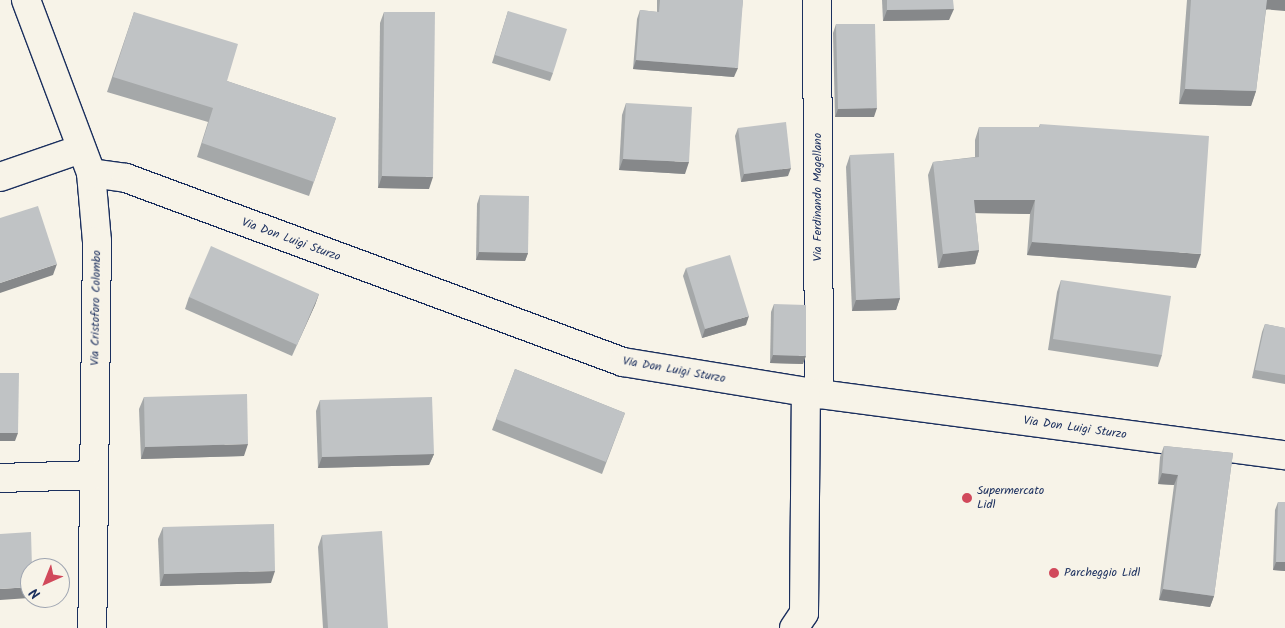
<!DOCTYPE html>
<style>
body{margin:0}
#map{position:relative;width:1285px;height:628px;overflow:hidden;background:#f7f3e8;font-family:Kalam,sans-serif}
div>[style]{position:absolute}
.roads{filter:drop-shadow(1px 0 #1b2f5e) drop-shadow(-1px 0 #1b2f5e) drop-shadow(0 1px #1b2f5e) drop-shadow(0 -1px #1b2f5e)}
.minor>*{height:28px;margin:-14px;padding:0 14px;transform-origin:14px;border-radius:14px;background:#f7f3e8}
.wall>*{inset:0;background:#a5a8a9}
.shaded-wall>*{inset:0;background:#86888a}
.building>*{inset:0;background:#c0c3c5}
.dots>*{width:14px;height:14px;translate:-50% -50%;box-sizing:border-box;border:2px solid #f7f3e8;border-radius:50%}
span{translate:-50% -50%;white-space:nowrap;text-align:center;line-height:1.15;-webkit-text-stroke:4.5px #f7f3e8;paint-order:stroke}
.street-label{font-size:12px;color:#1b2f5e}
.poi-label{font-size:12px;color:#1b2f5e}
.left{translate:0 -50%;text-align:left}
.north{position:absolute;left:20px;top:558px;width:50px;height:50px;box-sizing:border-box;background:#f7f3e8;border:1px solid #9fa5b1;border-radius:50%;rotate:224deg;font-size:14px;font-weight:700;line-height:20px;text-align:center;color:#1b2f5e}
.north::after{content:'';display:block;margin:auto;width:18px;height:22px;background:#d1495b;clip-path:polygon(50% 0,100% 100%,50% 72%,0 100%)}
</style>
<div id="map">
<div class="roads">
<div class="minor">
<div style="left:26px;top:0;width:185px;rotate:69.4deg"></div>
<div style="left:91px;top:173px;width:68px;rotate:85deg"></div>
<div style="left:97px;top:241px;width:387px;rotate:90.7deg"></div>
<div style="left:817px;top:0;width:394px;rotate:89.7deg"></div>
<div style="left:91px;top:173px;width:35px;rotate:8deg"></div>
<div style="left:126px;top:178px;width:530px;rotate:20.32deg"></div>
<div style="left:623px;top:362px;width:199px;rotate:9.3deg"></div>
<div style="left:819px;top:394px;width:470px;rotate:7.5deg"></div>
<div style="left:0;top:177px;width:86px;rotate:-19.1deg"></div>
<div style="left:0;top:478px;width:94px;rotate:-1.8deg"></div>
<div style="left:794px;top:628px;width:18px;rotate:-56deg"></div>
<div style="left:804px;top:613px;width:221px;rotate:-89.5deg"></div>
</div>
</div>
<div class="wall">
<div style="clip-path:polygon(657px 0,743px 0,734px 77px,633px 69px,637px 19px,640px 10px,657px 12px)"></div>
<div style="clip-path:polygon(882px 0,953px 0,949px 20px,883px 21px)"></div>
<div style="clip-path:polygon(1187px 0,1285px 0,1266px 10px,1256px 91px,1251px 106px,1179px 104px)"></div>
<div style="clip-path:polygon(508px 11px,553px 73px,550px 81px,492px 63px)"></div>
<div style="clip-path:polygon(134px 12px,227px 81px,336px 118px,309px 196px,197px 157px,208px 122px,107px 92px)"></div>
<div style="clip-path:polygon(384px 12px,429px 189px,378px 188px,380px 23px)"></div>
<div style="clip-path:polygon(836px 24px,874px 117px,835px 117px,833px 33px)"></div>
<div style="clip-path:polygon(626px 103px,685px 174px,619px 170px,622px 115px)"></div>
<div style="clip-path:polygon(1040px 124px,1196px 268px,1027px 255px,1030px 214px,975px 213px,979px 250px,975px 264px,938px 268px,928px 175px,933px 162px,975px 157px,975px 140px,979px 127px,1039px 127px)"></div>
<div style="clip-path:polygon(738px 128px,788px 176px,741px 182px,735px 136px)"></div>
<div style="clip-path:polygon(850px 155px,900px 298px,896px 310px,852px 311px,846px 167px)"></div>
<div style="clip-path:polygon(480px 195px,528px 253px,525px 261px,476px 260px,477px 204px)"></div>
<div style="clip-path:polygon(686px 268px,746px 325px,702px 338px,683px 276px)"></div>
<div style="clip-path:polygon(1061px 280px,1162px 355px,1158px 367px,1048px 350px,1057px 292px)"></div>
<div style="clip-path:polygon(319px 294px,315px 305px,292px 356px,185px 309px,189px 297px)"></div>
<div style="clip-path:polygon(774px 304px,803px 364px,770px 363px,771px 312px)"></div>
<div style="clip-path:polygon(1265px 324px,1285px 328px,1285px 384px,1252px 378px,1262px 332px)"></div>
<div style="clip-path:polygon(515px 369px,625px 413px,602px 474px,492px 430px)"></div>
<div style="clip-path:polygon(144px 397px,244px 456px,141px 459px,139px 409px)"></div>
<div style="clip-path:polygon(320px 400px,434px 454px,429px 465px,318px 468px,316px 411px)"></div>
<div style="clip-path:polygon(1164px 446px,1233px 453px,1214px 596px,1210px 607px,1159px 600px,1174px 485px,1158px 484px,1160px 457px)"></div>
<div style="clip-path:polygon(1278px 502px,1285px 502px,1285px 571px,1273px 570px,1275px 510px)"></div>
<div style="clip-path:polygon(163px 527px,271px 583px,160px 586px,158px 539px)"></div>
<div style="clip-path:polygon(322px 535px,388px 628px,323px 628px,318px 547px)"></div>
</div>
<div class="shaded-wall">
<div style="clip-path:polygon(1266px 0,1285px 0,1285px 11px,1262px 9px)"></div>
<div style="clip-path:polygon(954px 9px,949px 20px,883px 21px,887px 10px)"></div>
<div style="clip-path:polygon(636px 60px,738px 68px,734px 77px,633px 69px)"></div>
<div style="clip-path:polygon(1185px 89px,1256px 91px,1251px 106px,1179px 104px)"></div>
<div style="clip-path:polygon(877px 108px,874px 117px,835px 117px,838px 109px)"></div>
<div style="clip-path:polygon(623px 159px,689px 162px,685px 174px,619px 170px)"></div>
<div style="clip-path:polygon(791px 168px,788px 176px,741px 182px,744px 174px)"></div>
<div style="clip-path:polygon(382px 176px,433px 177px,429px 189px,378px 188px)"></div>
<div style="clip-path:polygon(974px 200px,1035px 200px,1030px 214px,969px 213px)"></div>
<div style="clip-path:polygon(1032px 242px,1201px 254px,1196px 268px,1027px 255px)"></div>
<div style="clip-path:polygon(979px 250px,975px 264px,938px 268px,943px 254px)"></div>
<div style="clip-path:polygon(479px 252px,528px 253px,525px 261px,476px 260px)"></div>
<div style="clip-path:polygon(57px 264px,53px 275px,0 293px,0 283px)"></div>
<div style="clip-path:polygon(319px 294px,315px 305px,292px 356px,297px 345px)"></div>
<div style="clip-path:polygon(900px 298px,896px 310px,852px 311px,856px 300px)"></div>
<div style="clip-path:polygon(749px 316px,746px 325px,702px 338px,705px 329px)"></div>
<div style="clip-path:polygon(773px 355px,806px 356px,803px 364px,770px 363px)"></div>
<div style="clip-path:polygon(0 433px,18px 433px,15px 441px,0 441px)"></div>
<div style="clip-path:polygon(248px 444px,244px 456px,141px 459px,145px 447px)"></div>
<div style="clip-path:polygon(434px 454px,429px 465px,318px 468px,322px 457px)"></div>
<div style="clip-path:polygon(1162px 473px,1178px 475px,1174px 485px,1158px 484px)"></div>
<div style="clip-path:polygon(1276px 562px,1285px 562px,1285px 571px,1273px 570px)"></div>
<div style="clip-path:polygon(275px 571px,271px 583px,160px 586px,164px 574px)"></div>
<div style="clip-path:polygon(30px 587px,29px 598px,0 600px,0 589px)"></div>
<div style="clip-path:polygon(1163px 589px,1214px 596px,1210px 607px,1159px 600px)"></div>
</div>
<div class="building">
<div style="clip-path:polygon(660px 0,743px 0,738px 68px,636px 60px,640px 10px,659px 12px)"></div>
<div style="clip-path:polygon(887px 0,953px 0,954px 9px,887px 10px)"></div>
<div style="clip-path:polygon(1191px 0,1267px 0,1256px 91px,1185px 89px)"></div>
<div style="clip-path:polygon(508px 11px,567px 29px,553px 73px,495px 55px)"></div>
<div style="clip-path:polygon(134px 12px,238px 44px,227px 81px,336px 118px,314px 182px,202px 143px,213px 108px,113px 77px)"></div>
<div style="clip-path:polygon(384px 12px,435px 12px,433px 177px,382px 176px)"></div>
<div style="clip-path:polygon(836px 24px,875px 24px,877px 108px,838px 109px)"></div>
<div style="clip-path:polygon(626px 103px,692px 107px,689px 162px,623px 159px)"></div>
<div style="clip-path:polygon(786px 122px,791px 168px,744px 174px,738px 128px)"></div>
<div style="clip-path:polygon(1040px 124px,1209px 136px,1201px 254px,1032px 242px,1035px 200px,974px 200px,979px 250px,943px 254px,933px 162px,979px 157px,979px 127px,1040px 127px)"></div>
<div style="clip-path:polygon(894px 153px,900px 298px,856px 300px,850px 155px)"></div>
<div style="clip-path:polygon(480px 195px,529px 196px,528px 253px,479px 252px)"></div>
<div style="clip-path:polygon(38px 206px,57px 264px,0 283px,0 218px)"></div>
<div style="clip-path:polygon(211px 246px,319px 294px,297px 345px,189px 297px)"></div>
<div style="clip-path:polygon(730px 255px,749px 316px,705px 329px,686px 268px)"></div>
<div style="clip-path:polygon(1061px 280px,1171px 296px,1162px 355px,1053px 339px)"></div>
<div style="clip-path:polygon(774px 304px,806px 305px,806px 356px,773px 355px)"></div>
<div style="clip-path:polygon(1265px 324px,1285px 328px,1285px 375px,1255px 370px)"></div>
<div style="clip-path:polygon(515px 369px,625px 413px,606px 462px,496px 419px)"></div>
<div style="clip-path:polygon(0 373px,19px 373px,18px 433px,0 433px)"></div>
<div style="clip-path:polygon(247px 394px,248px 444px,145px 447px,144px 397px)"></div>
<div style="clip-path:polygon(432px 397px,434px 454px,322px 457px,320px 400px)"></div>
<div style="clip-path:polygon(1164px 446px,1233px 453px,1214px 596px,1163px 589px,1178px 475px,1162px 473px)"></div>
<div style="clip-path:polygon(1278px 502px,1285px 502px,1285px 562px,1276px 562px)"></div>
<div style="clip-path:polygon(274px 524px,275px 571px,164px 574px,163px 527px)"></div>
<div style="clip-path:polygon(382px 531px,388px 628px,328px 628px,322px 535px)"></div>
<div style="clip-path:polygon(31px 532px,32px 568px,30px 568px,30px 587px,0 589px,0 534px)"></div>
</div>
<div class="dots">
<div style="left:967px;top:498px;background:#d1495b"></div>
<div style="left:1054px;top:573px;background:#d1495b"></div>
</div>
<div class="street-label">
<span style="left:818px;top:197px;rotate:-90deg">Via Ferdinando Magellano</span>
<span style="left:291px;top:240px;rotate:20deg">Via Don Luigi Sturzo</span>
<span style="left:96px;top:308px;rotate:-89deg">Via Cristoforo Colombo</span>
<span style="left:674px;top:370px;rotate:10deg">Via Don Luigi Sturzo</span>
<span style="left:1075px;top:428px;rotate:8deg">Via Don Luigi Sturzo</span>
</div>
<div class="poi-label">
<span class="left" style="left:977px;top:498px">Supermercato<br>Lidl</span>
<span class="left" style="left:1064px;top:573px">Parcheggio Lidl</span>
</div>
<div class="north">N</div>
</div>
